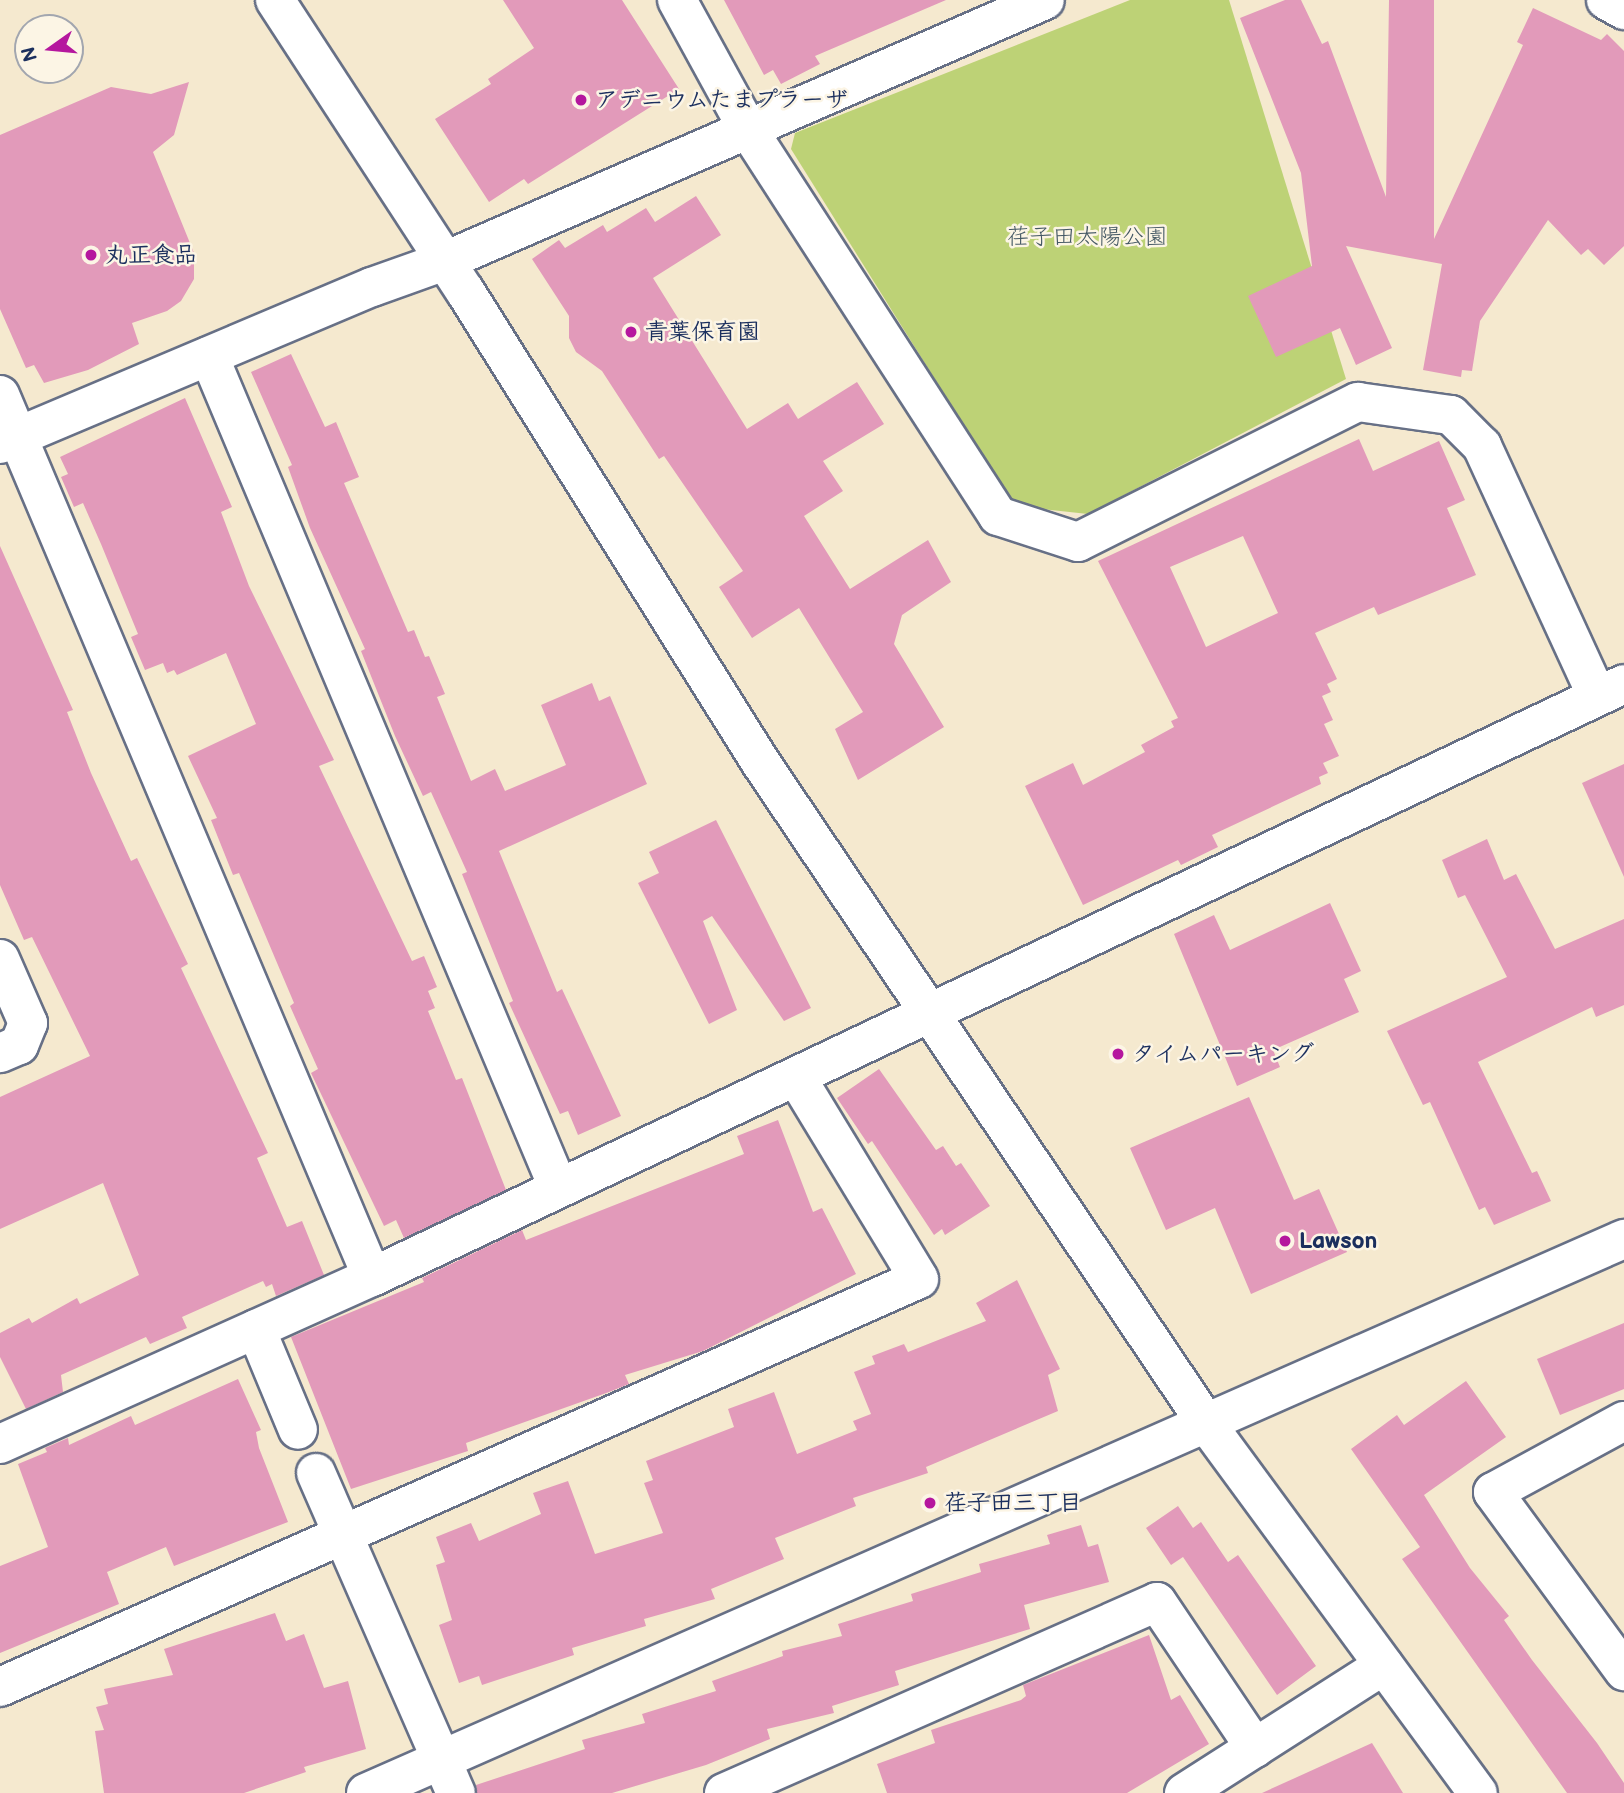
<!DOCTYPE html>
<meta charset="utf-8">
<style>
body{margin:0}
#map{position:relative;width:1624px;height:1793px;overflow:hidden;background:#f5e9cf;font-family:"Balsamiq Sans","Klee One",sans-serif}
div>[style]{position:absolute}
.green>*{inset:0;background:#bdd276}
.building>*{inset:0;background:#e29aba}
.roads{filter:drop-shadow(2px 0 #677086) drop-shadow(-2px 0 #677086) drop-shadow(0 2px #677086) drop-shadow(0 -2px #677086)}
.minor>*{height:38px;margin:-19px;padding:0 19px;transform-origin:19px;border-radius:19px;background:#fff}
.dots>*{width:19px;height:19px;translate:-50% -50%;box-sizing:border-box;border:4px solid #fcf5e5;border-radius:50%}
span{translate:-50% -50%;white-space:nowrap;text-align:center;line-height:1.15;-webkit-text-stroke:5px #fcf5e5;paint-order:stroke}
.poi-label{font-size:23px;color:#1b2f5e;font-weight:700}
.left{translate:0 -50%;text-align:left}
.park-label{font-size:23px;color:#445864}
.north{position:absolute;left:14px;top:14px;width:70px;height:70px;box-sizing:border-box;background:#fcf5e5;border:2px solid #a2a6af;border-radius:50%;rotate:255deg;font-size:19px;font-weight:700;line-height:28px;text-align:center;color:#1b2f5e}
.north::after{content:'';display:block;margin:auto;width:24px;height:32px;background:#b5179e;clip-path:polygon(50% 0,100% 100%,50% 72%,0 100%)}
</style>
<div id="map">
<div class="green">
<div style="clip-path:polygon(1130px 0,1229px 0,1346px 379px,1088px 514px,1014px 506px,791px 149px,795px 133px)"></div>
</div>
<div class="building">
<div style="clip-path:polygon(503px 0,622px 0,679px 89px,528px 184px,524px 179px,489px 202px,435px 119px,491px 84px,488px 79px,534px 48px)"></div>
<div style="clip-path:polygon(724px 0,946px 0,815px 56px,820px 64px,781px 84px,773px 70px,764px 75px)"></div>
<div style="clip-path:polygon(1285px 0,1301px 0,1322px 44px,1328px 41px,1386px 197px,1389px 0,1434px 0,1434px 239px,1523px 45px,1517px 42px,1533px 8px,1601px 40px,1607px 34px,1624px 51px,1624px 246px,1604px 265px,1588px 249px,1581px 255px,1548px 220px,1480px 321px,1472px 371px,1462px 370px,1461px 377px,1423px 370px,1442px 264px,1346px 246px,1392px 348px,1356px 365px,1340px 328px,1276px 357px,1248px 296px,1312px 266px,1301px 173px,1240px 18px)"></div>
<div style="clip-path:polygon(189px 82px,174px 135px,153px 152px,194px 253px,194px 279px,181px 301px,167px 311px,132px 323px,139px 344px,88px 370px,44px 383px,34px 365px,26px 368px,0 309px,0 135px,111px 87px,151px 94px)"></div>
<div style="clip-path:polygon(696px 196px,721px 235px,653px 278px,747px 429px,788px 403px,798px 419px,857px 382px,884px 424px,823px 461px,843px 491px,804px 516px,850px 589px,928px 540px,951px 582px,902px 615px,894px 644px,944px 727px,858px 780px,835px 729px,863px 712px,799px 608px,752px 638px,719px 587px,743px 571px,664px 456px,659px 459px,602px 371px,576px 352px,569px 338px,569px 316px,532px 259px,559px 240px,565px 248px,603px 225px,607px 232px,646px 208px,655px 222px)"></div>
<div style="clip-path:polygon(291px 354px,325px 427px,336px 422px,359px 477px,344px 483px,408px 632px,414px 630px,425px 657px,429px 656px,445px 694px,437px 697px,471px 781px,495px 769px,505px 791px,566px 765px,541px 705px,592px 683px,599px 701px,610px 696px,647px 784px,499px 851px,557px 992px,562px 989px,621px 1116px,578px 1135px,568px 1111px,560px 1114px,509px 1003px,513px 1001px,462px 874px,467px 872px,431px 792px,423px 796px,395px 736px,361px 651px,365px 649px,310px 528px,288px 467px,292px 465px,251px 372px)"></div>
<div style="clip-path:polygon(185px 398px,232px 507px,221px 512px,249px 586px,334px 760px,319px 766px,412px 961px,424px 956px,437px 987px,428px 991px,435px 1008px,428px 1011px,456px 1080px,462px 1078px,506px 1190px,404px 1238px,396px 1220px,384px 1226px,311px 1073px,318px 1069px,290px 1006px,294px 1003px,239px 873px,233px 875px,211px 820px,217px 818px,188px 756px,256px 724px,226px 653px,177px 675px,174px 670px,167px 673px,163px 663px,145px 670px,131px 637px,138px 634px,101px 544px,83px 503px,74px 507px,61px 477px,68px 474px,60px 457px)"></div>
<div style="clip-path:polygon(evenodd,1359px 439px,1373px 471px,1439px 441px,1465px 500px,1447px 508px,1476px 575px,1378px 615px,1374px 607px,1315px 633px,1337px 679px,1327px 684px,1331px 692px,1322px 696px,1333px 720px,1324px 724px,1339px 756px,1323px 763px,1328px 773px,1319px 777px,1321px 784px,1212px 835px,1218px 847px,1181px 865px,1178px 860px,1083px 905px,1025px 786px,1073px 763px,1083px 785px,1145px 752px,1141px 745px,1174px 727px,1171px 721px,1178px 718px,1098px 561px,1359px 439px,1243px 536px,1278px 613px,1206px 647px,1170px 567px,1243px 536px)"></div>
<div style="clip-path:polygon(0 546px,73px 710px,67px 712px,91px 773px,131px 861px,137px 858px,188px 964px,181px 968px,268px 1153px,257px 1158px,287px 1227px,302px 1221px,324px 1275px,276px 1296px,272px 1284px,266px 1287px,263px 1281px,182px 1317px,187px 1328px,150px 1344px,146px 1337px,61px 1375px,63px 1392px,26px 1409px,0 1357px,0 1333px,29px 1318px,32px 1323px,77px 1298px,80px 1304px,139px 1275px,103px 1183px,0 1229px,0 1097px,90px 1056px,32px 937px,24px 940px,0 885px)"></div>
<div style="clip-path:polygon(1624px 764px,1624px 877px,1582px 783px)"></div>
<div style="clip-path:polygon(716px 820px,811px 1008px,784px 1021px,712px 916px,703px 921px,737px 1010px,709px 1024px,638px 883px,659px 873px,649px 852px)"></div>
<div style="clip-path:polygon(1487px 839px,1504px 880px,1516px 874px,1555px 949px,1624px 919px,1624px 1005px,1596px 1017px,1592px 1007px,1478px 1062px,1532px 1173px,1537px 1171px,1551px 1201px,1494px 1225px,1485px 1207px,1479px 1210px,1430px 1102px,1423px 1105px,1387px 1031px,1507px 977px,1465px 895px,1458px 898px,1442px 860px)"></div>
<div style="clip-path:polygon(1330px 903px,1361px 971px,1344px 979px,1359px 1012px,1273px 1050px,1280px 1067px,1237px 1086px,1174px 934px,1214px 915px,1230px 950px)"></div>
<div style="clip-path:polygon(879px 1069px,936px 1150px,943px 1146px,956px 1166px,961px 1163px,990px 1206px,945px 1235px,942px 1229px,934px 1235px,872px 1141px,868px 1144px,837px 1098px)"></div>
<div style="clip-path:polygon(1249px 1097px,1294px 1200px,1319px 1189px,1347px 1252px,1251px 1294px,1215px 1208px,1166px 1230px,1130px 1148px)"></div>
<div style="clip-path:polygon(778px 1120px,813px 1212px,822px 1208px,856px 1274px,703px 1351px,625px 1375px,629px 1384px,609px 1392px,466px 1443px,468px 1451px,351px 1489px,291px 1337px,424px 1282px,422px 1278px,522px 1230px,526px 1240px,744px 1154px,737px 1136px)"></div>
<div style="clip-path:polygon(1017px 1280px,1060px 1369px,1048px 1375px,1058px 1411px,926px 1467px,928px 1473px,853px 1498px,856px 1506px,775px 1538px,784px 1559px,711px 1589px,715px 1599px,644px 1619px,646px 1626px,572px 1648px,574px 1655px,482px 1685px,479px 1676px,459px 1683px,439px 1625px,452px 1620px,436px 1565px,445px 1562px,436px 1537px,471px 1523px,479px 1541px,541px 1514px,533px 1493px,568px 1481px,595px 1554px,663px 1533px,644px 1483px,653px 1480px,646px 1461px,734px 1427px,728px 1409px,774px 1392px,797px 1454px,857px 1430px,853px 1421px,871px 1414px,854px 1372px,875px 1364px,872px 1356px,904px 1344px,908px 1352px,986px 1321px,976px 1303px)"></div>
<div style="clip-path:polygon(1624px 1323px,1624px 1389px,1560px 1415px,1537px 1359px)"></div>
<div style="clip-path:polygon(238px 1379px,261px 1430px,256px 1432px,259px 1448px,288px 1522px,174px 1566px,166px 1547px,107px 1572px,119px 1604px,0 1653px,0 1566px,48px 1547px,18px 1464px,47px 1452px,45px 1448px,68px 1438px,69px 1445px,131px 1416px,135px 1425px)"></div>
<div style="clip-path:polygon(1466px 1381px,1506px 1437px,1424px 1495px,1470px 1568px,1509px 1616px,1504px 1620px,1532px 1660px,1597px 1743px,1624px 1783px,1624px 1793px,1567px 1793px,1402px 1559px,1420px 1547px,1351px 1449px,1397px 1415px,1404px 1425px)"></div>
<div style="clip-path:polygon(1178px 1506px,1193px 1528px,1201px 1522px,1228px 1562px,1238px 1555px,1316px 1666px,1277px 1695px,1183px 1557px,1171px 1565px,1146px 1528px)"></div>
<div style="clip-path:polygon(1081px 1525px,1088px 1547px,1098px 1544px,1109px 1582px,1024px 1605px,1030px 1629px,895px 1671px,899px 1685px,832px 1706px,834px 1713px,767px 1729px,770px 1739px,706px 1765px,612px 1793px,477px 1793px,476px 1785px,585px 1749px,582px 1740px,645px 1723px,642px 1714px,716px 1691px,712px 1681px,783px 1656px,782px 1651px,842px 1636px,838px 1624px,913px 1601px,911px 1594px,981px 1572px,979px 1564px,1050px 1544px,1047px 1535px)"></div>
<div style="clip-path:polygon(275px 1613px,286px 1641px,304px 1634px,324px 1688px,348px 1681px,366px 1749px,304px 1767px,306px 1772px,244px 1793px,104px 1793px,95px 1731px,104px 1730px,96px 1707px,108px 1704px,104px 1689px,173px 1675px,164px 1649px)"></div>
<div style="clip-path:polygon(1149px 1635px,1171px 1700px,1180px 1695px,1209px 1744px,1127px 1793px,887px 1793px,877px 1764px,935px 1743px,931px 1730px,1021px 1700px,1026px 1696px,1023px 1685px)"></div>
<div style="clip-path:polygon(1372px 1743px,1403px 1793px,1262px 1793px)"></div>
</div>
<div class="roads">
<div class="minor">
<div style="left:275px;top:0;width:348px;rotate:56.9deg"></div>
<div style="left:465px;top:291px;width:557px;rotate:57.91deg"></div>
<div style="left:761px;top:763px;width:796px;rotate:56.01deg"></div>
<div style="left:1206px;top:1423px;width:459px;rotate:53.7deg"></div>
<div style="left:677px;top:0;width:146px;rotate:61.3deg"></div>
<div style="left:747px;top:128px;width:462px;rotate:57.1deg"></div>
<div style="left:998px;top:516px;width:84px;rotate:18deg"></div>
<div style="left:1078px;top:542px;width:313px;rotate:-26.6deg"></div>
<div style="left:1358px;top:402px;width:94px;rotate:8deg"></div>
<div style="left:1451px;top:415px;width:44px;rotate:45deg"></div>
<div style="left:1482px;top:446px;width:275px;rotate:65.3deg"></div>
<div style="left:1606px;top:0;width:21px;rotate:29deg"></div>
<div style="left:209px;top:356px;width:901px;rotate:67.22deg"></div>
<div style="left:0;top:395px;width:957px;rotate:67.13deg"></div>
<div style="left:0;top:444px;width:404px;rotate:-22.9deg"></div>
<div style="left:372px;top:287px;width:77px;rotate:-19.6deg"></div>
<div style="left:445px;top:261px;width:654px;rotate:-23.51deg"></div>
<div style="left:0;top:959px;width:70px;rotate:66.4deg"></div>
<div style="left:28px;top:1023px;width:24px;rotate:112deg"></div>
<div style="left:19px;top:1045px;width:21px;rotate:157deg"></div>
<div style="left:256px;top:1329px;width:109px;rotate:67.4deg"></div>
<div style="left:1624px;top:1421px;width:149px;rotate:151.5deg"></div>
<div style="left:1493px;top:1492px;width:222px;rotate:53.8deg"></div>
<div style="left:0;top:1444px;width:408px;rotate:-24.2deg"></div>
<div style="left:372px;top:1277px;width:1385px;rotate:-25.34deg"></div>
<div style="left:316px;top:1473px;width:349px;rotate:66.4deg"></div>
<div style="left:0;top:1687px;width:1005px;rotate:-23.94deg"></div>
<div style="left:919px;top:1279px;width:235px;rotate:-121.3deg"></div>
<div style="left:366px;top:1793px;width:1375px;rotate:-23.77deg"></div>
<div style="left:724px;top:1793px;width:473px;rotate:-23.8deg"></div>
<div style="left:1157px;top:1602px;width:176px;rotate:56.1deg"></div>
<div style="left:1184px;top:1793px;width:237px;rotate:-32.6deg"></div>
</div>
</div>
<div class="dots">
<div style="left:581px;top:100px;background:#b5179e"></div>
<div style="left:91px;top:255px;background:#b5179e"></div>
<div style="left:631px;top:332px;background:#b5179e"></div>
<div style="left:1118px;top:1054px;background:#b5179e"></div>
<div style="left:1285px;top:1241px;background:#b5179e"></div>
<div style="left:930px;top:1503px;background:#b5179e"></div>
</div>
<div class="poi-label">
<span class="left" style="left:595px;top:100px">アデニウムたまプラーザ</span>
<span class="left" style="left:105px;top:255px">丸正食品</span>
<span class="left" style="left:645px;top:332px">青葉保育園</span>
<span class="left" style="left:1132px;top:1054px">タイムパーキング</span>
<span class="left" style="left:1299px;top:1241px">Lawson</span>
<span class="left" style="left:944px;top:1503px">荏子田三丁目</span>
</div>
<div class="park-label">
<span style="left:1087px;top:237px">荏子田太陽公園</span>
</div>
<div class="north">N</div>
</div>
